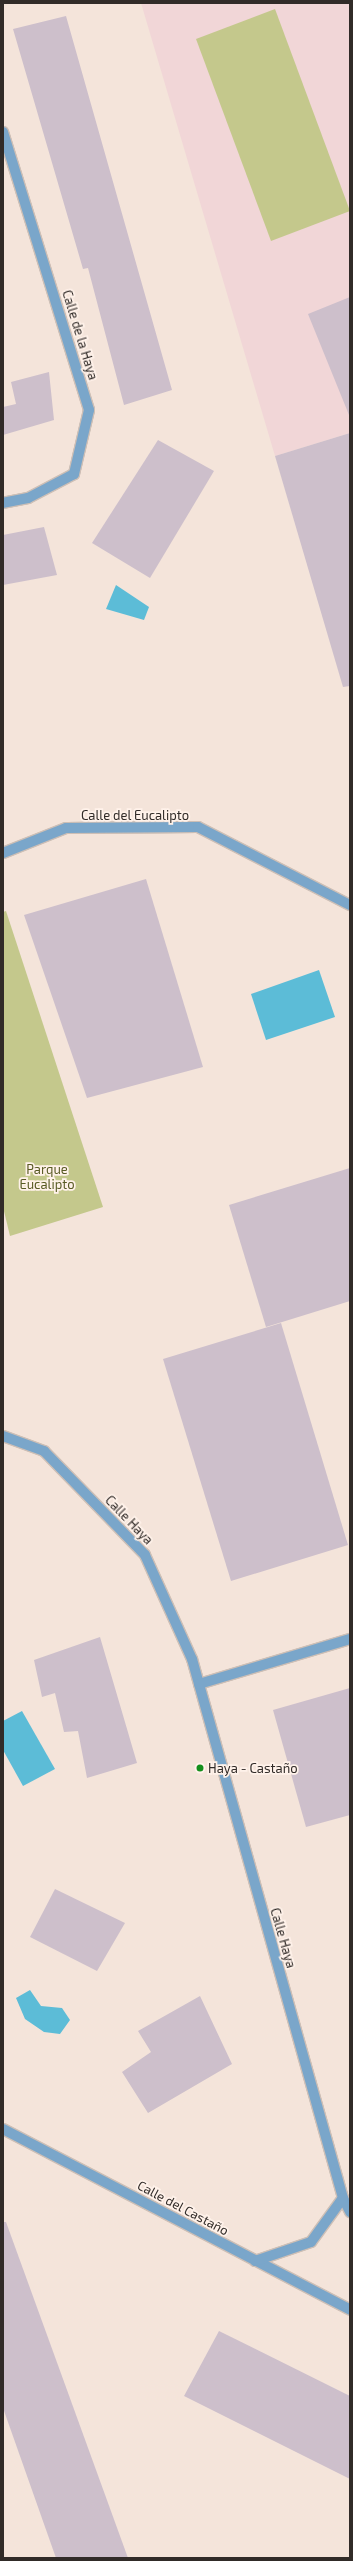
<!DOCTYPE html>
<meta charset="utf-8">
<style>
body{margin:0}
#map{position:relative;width:353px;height:2561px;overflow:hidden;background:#f4e4da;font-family:"Exo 2",sans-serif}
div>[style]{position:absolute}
.education>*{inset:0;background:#f1d6d7}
.green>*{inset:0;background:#c4c88c}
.water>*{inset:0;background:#5cbcd7}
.building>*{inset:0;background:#cdbfcb}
.roads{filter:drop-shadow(1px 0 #cdbfb6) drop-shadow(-1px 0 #cdbfb6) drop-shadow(0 1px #cdbfb6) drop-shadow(0 -1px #cdbfb6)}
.minor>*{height:10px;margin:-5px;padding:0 5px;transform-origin:5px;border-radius:5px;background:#7aa6ca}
.dots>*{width:11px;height:11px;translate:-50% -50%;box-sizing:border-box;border:2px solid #fff2ea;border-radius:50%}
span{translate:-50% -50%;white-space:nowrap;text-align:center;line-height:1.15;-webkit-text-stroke:3.5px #fff2ea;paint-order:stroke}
.street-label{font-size:13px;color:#312b28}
.park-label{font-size:13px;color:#595b24}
.poi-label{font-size:13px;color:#312b28}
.left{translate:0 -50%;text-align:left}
.frame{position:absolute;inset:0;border:4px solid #312b28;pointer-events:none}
</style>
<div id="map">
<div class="education">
<div style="clip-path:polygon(141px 3px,350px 3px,350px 433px,275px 456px)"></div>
</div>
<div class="green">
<div style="clip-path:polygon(275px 9px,350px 211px,271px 241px,196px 39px)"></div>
<div style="clip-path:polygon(6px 911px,103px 1207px,10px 1236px,3px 1207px,3px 912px)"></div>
</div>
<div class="water">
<div style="clip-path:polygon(116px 585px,149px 607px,144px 620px,106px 609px)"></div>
<div style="clip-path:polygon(319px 970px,335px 1017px,266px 1040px,251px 994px)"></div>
<div style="clip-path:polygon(22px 1711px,55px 1769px,23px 1786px,3px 1750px,3px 1721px)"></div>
<div style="clip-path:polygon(30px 1990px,41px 2006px,62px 2008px,70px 2020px,60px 2034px,44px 2032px,25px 2019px,16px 1998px)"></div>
</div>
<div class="building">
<div style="clip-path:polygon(66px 16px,172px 390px,124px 405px,88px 268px,83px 269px,13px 29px)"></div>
<div style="clip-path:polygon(350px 297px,350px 415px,349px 415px,308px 314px)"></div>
<div style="clip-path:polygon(49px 372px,54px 420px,3px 435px,3px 407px,16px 404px,11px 382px)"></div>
<div style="clip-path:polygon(350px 433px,350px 686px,343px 687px,275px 456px)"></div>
<div style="clip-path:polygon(158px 440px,214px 471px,150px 578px,92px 543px)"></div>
<div style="clip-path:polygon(44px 527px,57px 575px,3px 585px,3px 535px)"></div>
<div style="clip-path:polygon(146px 879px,203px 1067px,87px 1098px,24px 915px)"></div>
<div style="clip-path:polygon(350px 1168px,350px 1301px,266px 1327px,229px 1205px)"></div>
<div style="clip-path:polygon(281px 1323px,348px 1545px,231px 1581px,163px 1359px)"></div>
<div style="clip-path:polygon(100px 1637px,137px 1763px,87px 1778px,78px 1731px,64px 1732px,55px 1693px,42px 1697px,34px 1660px)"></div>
<div style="clip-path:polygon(350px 1688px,350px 1815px,306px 1827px,273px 1710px)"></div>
<div style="clip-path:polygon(55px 1889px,125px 1923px,97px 1971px,30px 1937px)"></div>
<div style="clip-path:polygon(200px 1996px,232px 2064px,148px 2113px,122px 2072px,151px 2052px,138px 2031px)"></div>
<div style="clip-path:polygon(3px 2222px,6px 2222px,128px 2558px,56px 2558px,3px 2408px)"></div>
<div style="clip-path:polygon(219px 2331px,350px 2396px,350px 2479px,184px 2396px)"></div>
</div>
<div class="roads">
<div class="minor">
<div style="left:3px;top:132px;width:291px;rotate:72.8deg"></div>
<div style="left:89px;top:410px;width:66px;rotate:103.2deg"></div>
<div style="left:74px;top:474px;width:52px;rotate:152.4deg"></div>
<div style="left:28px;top:498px;width:25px;rotate:169deg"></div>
<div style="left:3px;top:853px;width:68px;rotate:-21.6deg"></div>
<div style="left:66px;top:828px;width:132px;rotate:-0.4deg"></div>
<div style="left:198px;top:827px;width:171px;rotate:27.2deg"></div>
<div style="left:3px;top:1436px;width:44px;rotate:20.1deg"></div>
<div style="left:44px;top:1451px;width:145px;rotate:45.8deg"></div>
<div style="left:145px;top:1555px;width:114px;rotate:65.7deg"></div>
<div style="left:192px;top:1659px;width:560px;rotate:74.35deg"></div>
<div style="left:343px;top:2198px;width:16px;rotate:63deg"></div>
<div style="left:199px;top:1684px;width:158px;rotate:-16.6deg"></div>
<div style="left:3px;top:2129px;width:391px;rotate:27.5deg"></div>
<div style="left:255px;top:2261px;width:59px;rotate:-18.7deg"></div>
<div style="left:311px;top:2242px;width:54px;rotate:-54deg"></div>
</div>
</div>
<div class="dots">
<div style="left:200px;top:1768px;background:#138f1c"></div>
</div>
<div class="street-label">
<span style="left:80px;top:335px;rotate:73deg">Calle de la Haya</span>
<span style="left:135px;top:815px">Calle del Eucalipto</span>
<span style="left:129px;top:1520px;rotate:46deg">Calle Haya</span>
<span style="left:283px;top:1938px;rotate:74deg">Calle Haya</span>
<span style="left:183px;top:2208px;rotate:28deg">Calle del Castaño</span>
</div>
<div class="park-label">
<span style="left:47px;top:1177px">Parque<br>Eucalipto</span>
</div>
<div class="poi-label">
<span class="left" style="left:208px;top:1768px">Haya - Castaño</span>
</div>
<div class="frame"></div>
</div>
